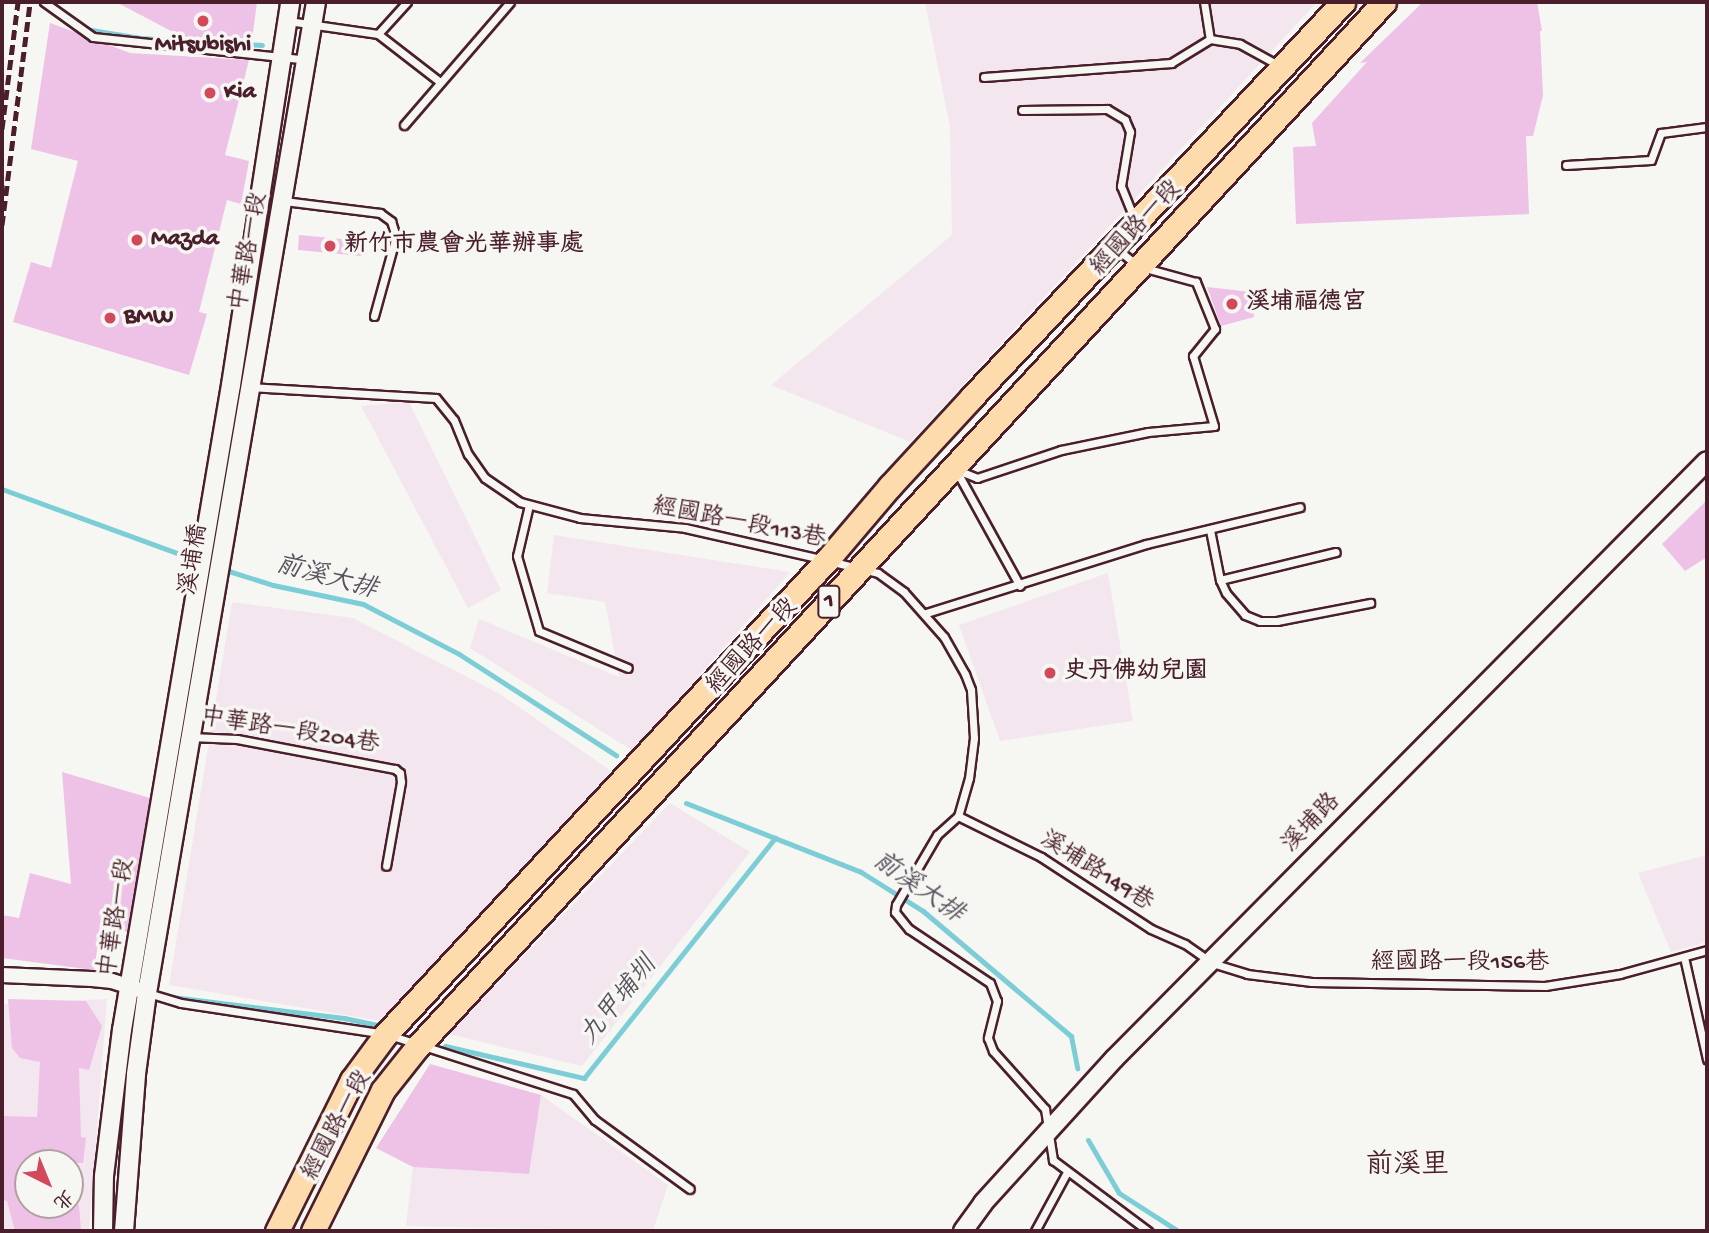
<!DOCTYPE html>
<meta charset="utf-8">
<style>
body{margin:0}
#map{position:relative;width:1709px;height:1233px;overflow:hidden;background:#f6f6f2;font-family:"Gochi Hand","LXGW WenKai TC",sans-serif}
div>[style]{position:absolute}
.built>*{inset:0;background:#f4e6ef}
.stream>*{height:5px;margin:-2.5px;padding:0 2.5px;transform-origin:2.5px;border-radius:2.5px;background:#7ccdd6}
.building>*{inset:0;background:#eec2e7}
.roads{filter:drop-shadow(2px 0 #4a1f2b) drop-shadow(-2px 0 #4a1f2b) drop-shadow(0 2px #4a1f2b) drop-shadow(0 -2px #4a1f2b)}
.service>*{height:7px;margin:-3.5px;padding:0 3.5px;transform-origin:3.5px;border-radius:3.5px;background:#f6f6f2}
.minor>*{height:14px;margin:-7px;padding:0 7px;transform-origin:7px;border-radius:7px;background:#f6f6f2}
.tertiary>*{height:18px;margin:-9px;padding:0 9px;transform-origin:9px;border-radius:9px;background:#f6f6f2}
.primary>*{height:23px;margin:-11.5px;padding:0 11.5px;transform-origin:11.5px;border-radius:11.5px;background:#fedbac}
.rail>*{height:5px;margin-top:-2.5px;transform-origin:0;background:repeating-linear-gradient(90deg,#4a1f2b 0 10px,transparent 0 15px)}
.dots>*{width:19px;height:19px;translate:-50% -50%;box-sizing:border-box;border:4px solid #f6f6f2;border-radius:50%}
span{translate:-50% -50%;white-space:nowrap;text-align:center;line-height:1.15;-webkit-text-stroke:7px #f6f6f2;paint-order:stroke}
.shield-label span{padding:2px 5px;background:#f6f6f2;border:2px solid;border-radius:5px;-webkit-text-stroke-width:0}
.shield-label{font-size:23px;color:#4a1f2b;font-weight:700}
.poi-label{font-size:24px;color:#4a1f2b;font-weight:700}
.left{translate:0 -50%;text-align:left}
.street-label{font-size:24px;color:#4a1f2b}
.water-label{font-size:26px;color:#59535e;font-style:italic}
.quarter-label{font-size:28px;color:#4a1f2b}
.frame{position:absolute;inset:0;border:4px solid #4a1f2b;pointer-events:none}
.north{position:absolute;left:14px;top:1149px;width:70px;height:70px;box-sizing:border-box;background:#f6f6f2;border:2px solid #b1a0a2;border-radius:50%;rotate:137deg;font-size:19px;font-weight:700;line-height:28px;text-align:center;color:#4a1f2b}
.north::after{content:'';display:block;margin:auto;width:24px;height:32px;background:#d1495b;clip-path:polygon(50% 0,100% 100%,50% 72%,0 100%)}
</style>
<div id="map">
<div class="built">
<div style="clip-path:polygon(925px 2px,1317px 2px,910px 442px,771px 385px,952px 235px,950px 127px)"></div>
<div style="clip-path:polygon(409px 402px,501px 590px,468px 608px,361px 406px)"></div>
<div style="clip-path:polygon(554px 535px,790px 572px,633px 751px,470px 648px,479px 619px,619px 677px,605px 602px,547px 593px)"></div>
<div style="clip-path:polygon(1108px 573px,1133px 721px,1000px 741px,959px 625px)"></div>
<div style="clip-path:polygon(232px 602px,353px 618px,500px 694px,611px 771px,387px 1022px,169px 985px)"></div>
<div style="clip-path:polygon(670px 803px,750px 852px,582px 1066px,449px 1034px)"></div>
<div style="clip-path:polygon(1707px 855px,1707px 942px,1671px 952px,1638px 873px)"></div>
<div style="clip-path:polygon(evenodd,107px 999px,89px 1231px,2px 1231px,2px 1004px,107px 999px,28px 1163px,70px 1163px,70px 1205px,28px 1205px,28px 1163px)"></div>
<div style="clip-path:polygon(541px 1095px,668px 1185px,653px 1231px,406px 1226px,413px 1167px,529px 1174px)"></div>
</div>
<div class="stream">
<div style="left:91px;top:30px;width:50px;rotate:9.3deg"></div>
<div style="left:140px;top:38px;width:66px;rotate:3.5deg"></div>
<div style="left:244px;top:44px;width:18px;rotate:3deg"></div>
<div style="left:2px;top:489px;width:210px;rotate:20.1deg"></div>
<div style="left:222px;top:569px;width:53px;rotate:17.4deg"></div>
<div style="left:273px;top:585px;width:92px;rotate:11.9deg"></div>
<div style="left:363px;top:604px;width:108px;rotate:27.5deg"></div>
<div style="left:459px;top:654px;width:187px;rotate:32.8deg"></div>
<div style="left:686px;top:803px;width:188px;rotate:21.5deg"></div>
<div style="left:861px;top:872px;width:73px;rotate:32.2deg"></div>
<div style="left:923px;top:911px;width:194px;rotate:40.2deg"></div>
<div style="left:1071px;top:1036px;width:33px;rotate:79deg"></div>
<div style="left:172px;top:997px;width:173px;rotate:7deg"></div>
<div style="left:344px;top:1018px;width:35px;rotate:12deg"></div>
<div style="left:445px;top:1046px;width:143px;rotate:13deg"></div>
<div style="left:584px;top:1078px;width:307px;rotate:-51.5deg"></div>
<div style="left:1088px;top:1140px;width:61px;rotate:59.7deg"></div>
<div style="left:1119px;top:1193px;width:70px;rotate:32.8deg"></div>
</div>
<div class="building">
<div style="clip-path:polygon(116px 2px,257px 2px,251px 48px,190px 41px)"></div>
<div style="clip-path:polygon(1423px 2px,1537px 2px,1542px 31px,1540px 31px,1543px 95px,1533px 136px,1526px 136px,1529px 214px,1296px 224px,1293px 147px,1316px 146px,1312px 123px,1367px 62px,1360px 63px)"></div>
<div style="clip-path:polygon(50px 23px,75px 32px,92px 43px,109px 45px,130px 53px,249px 60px,225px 155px,249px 161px,241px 204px,227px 200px,199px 312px,207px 314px,189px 375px,13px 322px,31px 262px,51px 268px,78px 161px,31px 149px)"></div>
<div style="clip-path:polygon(299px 235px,363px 241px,361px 256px,298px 250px)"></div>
<div style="clip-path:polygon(1207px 287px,1251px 292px,1254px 317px,1221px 326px)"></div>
<div style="clip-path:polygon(1707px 500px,1707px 557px,1685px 571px,1662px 544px)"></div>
<div style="clip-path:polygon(62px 772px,150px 798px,127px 932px,101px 925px,94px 970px,2px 958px,2px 915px,19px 918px,30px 873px,71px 884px)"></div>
<div style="clip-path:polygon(8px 999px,86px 1001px,102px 1026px,89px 1070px,79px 1068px,81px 1137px,86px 1138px,83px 1163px,28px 1163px,28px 1205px,79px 1205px,81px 1231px,15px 1231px,7px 1201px,2px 1200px,2px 1116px,37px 1117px,40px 1062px,20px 1058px,12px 1048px)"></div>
<div style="clip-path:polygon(430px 1064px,541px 1095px,529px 1174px,413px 1167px,376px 1148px)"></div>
</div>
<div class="roads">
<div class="service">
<div style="left:44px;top:2px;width:60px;rotate:35.5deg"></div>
<div style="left:93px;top:37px;width:215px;rotate:6.1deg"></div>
<div style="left:1204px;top:2px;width:37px;rotate:81deg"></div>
<div style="left:288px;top:21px;width:91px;rotate:8.2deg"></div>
<div style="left:378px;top:34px;width:78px;rotate:37.7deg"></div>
<div style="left:378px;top:34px;width:43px;rotate:-47.8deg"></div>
<div style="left:984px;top:77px;width:188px;rotate:-4.3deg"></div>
<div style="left:1171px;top:63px;width:46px;rotate:-31.6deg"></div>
<div style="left:1210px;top:39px;width:30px;rotate:9deg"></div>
<div style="left:1240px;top:44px;width:43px;rotate:28.9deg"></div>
<div style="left:1022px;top:110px;width:85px;rotate:-0.7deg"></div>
<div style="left:1107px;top:109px;width:21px;rotate:31deg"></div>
<div style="left:1125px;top:120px;width:13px;rotate:67deg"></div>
<div style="left:1130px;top:132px;width:55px;rotate:99.5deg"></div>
<div style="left:1121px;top:186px;width:35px;rotate:68deg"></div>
<div style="left:404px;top:125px;width:162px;rotate:-49.2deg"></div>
<div style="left:1566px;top:165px;width:85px;rotate:-3.4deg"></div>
<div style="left:1651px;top:160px;width:29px;rotate:-70deg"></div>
<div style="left:1661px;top:133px;width:46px;rotate:-7.4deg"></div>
<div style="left:284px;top:201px;width:97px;rotate:7.1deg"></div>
<div style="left:380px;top:213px;width:14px;rotate:36deg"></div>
<div style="left:391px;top:221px;width:16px;rotate:72deg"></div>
<div style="left:396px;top:236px;width:83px;rotate:105.4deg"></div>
<div style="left:249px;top:387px;width:187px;rotate:3.4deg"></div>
<div style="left:436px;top:398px;width:28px;rotate:51deg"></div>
<div style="left:454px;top:420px;width:37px;rotate:68deg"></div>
<div style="left:468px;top:454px;width:29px;rotate:55deg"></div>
<div style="left:485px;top:478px;width:42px;rotate:34.4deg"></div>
<div style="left:520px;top:502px;width:62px;rotate:14.9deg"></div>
<div style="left:580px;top:518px;width:105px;rotate:5.4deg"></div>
<div style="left:685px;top:528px;width:139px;rotate:12.8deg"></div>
<div style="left:955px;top:469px;width:24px;rotate:22deg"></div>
<div style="left:977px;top:478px;width:89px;rotate:-18.4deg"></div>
<div style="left:1061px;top:450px;width:89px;rotate:-11.7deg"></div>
<div style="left:1148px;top:432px;width:66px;rotate:-5.2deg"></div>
<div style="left:1214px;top:426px;width:73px;rotate:-106.7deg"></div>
<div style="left:1193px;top:356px;width:35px;rotate:-51deg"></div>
<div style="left:1215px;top:329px;width:51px;rotate:-112deg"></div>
<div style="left:1196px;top:282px;width:60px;rotate:-164.6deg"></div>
<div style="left:1138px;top:266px;width:28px;rotate:-141deg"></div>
<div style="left:957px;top:472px;width:130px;rotate:61.1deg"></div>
<div style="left:529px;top:505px;width:52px;rotate:103.2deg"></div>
<div style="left:517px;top:556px;width:78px;rotate:73.7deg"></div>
<div style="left:539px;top:631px;width:96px;rotate:22.6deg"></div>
<div style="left:1210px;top:530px;width:51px;rotate:78.7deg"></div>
<div style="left:1220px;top:580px;width:14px;rotate:65deg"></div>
<div style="left:1226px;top:593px;width:29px;rotate:49deg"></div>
<div style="left:1245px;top:615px;width:16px;rotate:22deg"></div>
<div style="left:1260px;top:621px;width:17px"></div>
<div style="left:1277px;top:621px;width:95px;rotate:-11deg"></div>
<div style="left:833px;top:562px;width:46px;rotate:13.7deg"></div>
<div style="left:878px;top:573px;width:32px;rotate:36deg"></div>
<div style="left:904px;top:592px;width:60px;rotate:48.4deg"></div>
<div style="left:944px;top:637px;width:43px;rotate:60.4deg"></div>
<div style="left:965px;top:674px;width:17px;rotate:69deg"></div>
<div style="left:971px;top:690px;width:48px;rotate:86.4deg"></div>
<div style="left:974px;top:738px;width:40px;rotate:97.1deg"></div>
<div style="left:969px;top:778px;width:40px;rotate:106deg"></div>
<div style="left:1220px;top:580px;width:119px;rotate:-13.6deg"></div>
<div style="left:926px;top:613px;width:231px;rotate:-17.4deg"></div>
<div style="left:1146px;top:544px;width:158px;rotate:-13.5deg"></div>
<div style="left:190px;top:737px;width:47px;rotate:2.4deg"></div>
<div style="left:237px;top:739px;width:161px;rotate:10.8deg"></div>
<div style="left:395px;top:769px;width:6px;rotate:39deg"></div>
<div style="left:400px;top:773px;width:9px;rotate:84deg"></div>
<div style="left:401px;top:782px;width:85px;rotate:100.1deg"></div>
<div style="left:958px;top:816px;width:93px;rotate:26.3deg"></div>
<div style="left:1041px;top:857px;width:131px;rotate:33.2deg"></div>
<div style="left:1151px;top:929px;width:37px;rotate:24deg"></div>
<div style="left:1185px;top:944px;width:33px;rotate:35deg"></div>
<div style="left:1212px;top:963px;width:37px;rotate:17deg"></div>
<div style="left:1247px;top:974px;width:65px;rotate:7deg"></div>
<div style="left:1312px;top:982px;width:233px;rotate:1deg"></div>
<div style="left:1545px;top:986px;width:76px;rotate:-9.1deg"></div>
<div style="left:1620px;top:974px;width:90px;rotate:-15.4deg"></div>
<div style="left:958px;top:816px;width:28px;rotate:138deg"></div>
<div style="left:937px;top:835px;width:81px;rotate:120.4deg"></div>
<div style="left:896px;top:905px;width:7px;rotate:98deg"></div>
<div style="left:895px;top:912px;width:22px;rotate:51deg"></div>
<div style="left:909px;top:929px;width:97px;rotate:33.7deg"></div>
<div style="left:990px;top:983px;width:19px;rotate:69deg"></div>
<div style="left:997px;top:1001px;width:38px;rotate:104deg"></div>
<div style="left:988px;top:1038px;width:14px;rotate:69deg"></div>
<div style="left:993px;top:1051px;width:78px;rotate:48.1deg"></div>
<div style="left:1045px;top:1109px;width:52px;rotate:81.1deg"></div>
<div style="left:1053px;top:1160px;width:119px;rotate:36.8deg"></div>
<div style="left:1684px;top:957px;width:105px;rotate:77.3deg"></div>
<div style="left:148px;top:993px;width:34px;rotate:17deg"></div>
<div style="left:181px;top:1003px;width:207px;rotate:8.6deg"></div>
<div style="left:386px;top:1034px;width:196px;rotate:17.8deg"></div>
<div style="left:573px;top:1094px;width:34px;rotate:50deg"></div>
<div style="left:595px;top:1120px;width:117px;rotate:36deg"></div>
<div style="left:1035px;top:1231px;width:67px;rotate:-61.5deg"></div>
</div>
<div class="minor">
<div style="left:2px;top:975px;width:90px;rotate:2.5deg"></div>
<div style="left:92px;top:979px;width:20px;rotate:6deg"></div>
<div style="left:112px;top:981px;width:28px;rotate:18deg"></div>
</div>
<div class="tertiary">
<div style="left:103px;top:1231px;width:55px;rotate:-89deg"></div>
<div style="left:104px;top:1176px;width:147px;rotate:-83deg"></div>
<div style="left:122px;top:1030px;width:654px;rotate:-80.41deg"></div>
<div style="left:231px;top:385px;width:388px;rotate:-81.2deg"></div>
<div style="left:124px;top:1231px;width:157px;rotate:-85.6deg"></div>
<div style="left:136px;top:1074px;width:82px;rotate:-82.3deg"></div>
<div style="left:147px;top:993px;width:1005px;rotate:-80.32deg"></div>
<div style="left:963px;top:1231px;width:34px;rotate:-54deg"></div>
<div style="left:983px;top:1203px;width:195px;rotate:-47.7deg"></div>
<div style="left:1114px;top:1059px;width:842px;rotate:-45.24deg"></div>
</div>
<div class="primary">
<div style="left:277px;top:1231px;width:169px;rotate:-63.6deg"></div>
<div style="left:352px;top:1080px;width:57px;rotate:-53.5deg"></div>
<div style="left:386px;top:1034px;width:647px;rotate:-47.07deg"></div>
<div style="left:827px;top:560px;width:97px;rotate:-49.6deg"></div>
<div style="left:890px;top:486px;width:121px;rotate:-47.3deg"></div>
<div style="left:972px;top:397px;width:542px;rotate:-46.79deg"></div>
<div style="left:313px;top:1231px;width:157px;rotate:-63.6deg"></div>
<div style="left:383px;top:1090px;width:56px;rotate:-51.5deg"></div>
<div style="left:418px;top:1046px;width:1422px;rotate:-47.22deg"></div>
</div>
</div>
<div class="rail">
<div style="left:2px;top:129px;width:128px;rotate:-82.8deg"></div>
<div style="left:2px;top:225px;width:225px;rotate:-82.8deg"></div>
</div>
<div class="dots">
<div style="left:203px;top:21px;background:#d1495b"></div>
<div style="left:210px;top:93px;background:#d1495b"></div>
<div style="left:137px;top:240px;background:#d1495b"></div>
<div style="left:330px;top:246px;background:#d1495b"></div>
<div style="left:1232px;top:304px;background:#d1495b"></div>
<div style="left:110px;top:318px;background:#d1495b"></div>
<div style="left:1050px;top:673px;background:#d1495b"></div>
</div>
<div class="shield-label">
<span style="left:829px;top:602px">1</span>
</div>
<div class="poi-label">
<span style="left:203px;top:46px">Mitsubishi</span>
<span class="left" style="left:224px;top:93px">Kia</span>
<span class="left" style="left:151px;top:240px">Mazda</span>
<span class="left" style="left:344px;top:246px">新竹市農會光華辦事處</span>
<span class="left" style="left:1246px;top:304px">溪埔福德宮</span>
<span class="left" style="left:124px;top:318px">BMW</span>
<span class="left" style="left:1064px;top:673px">史丹佛幼兒園</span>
</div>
<div class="street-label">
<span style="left:1137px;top:229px;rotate:-47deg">經國路一段</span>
<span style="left:250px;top:252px;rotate:-80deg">中華路一段</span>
<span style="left:739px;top:524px;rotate:11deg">經國路一段113巷</span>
<span style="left:195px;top:560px;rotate:-81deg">溪埔橋</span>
<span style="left:753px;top:647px;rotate:-47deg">經國路一段</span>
<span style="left:290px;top:732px;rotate:9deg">中華路一段204巷</span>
<span style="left:1312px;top:824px;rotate:-46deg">溪埔路</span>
<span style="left:1096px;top:872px;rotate:32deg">溪埔路149巷</span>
<span style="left:118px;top:918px;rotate:-81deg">中華路一段</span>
<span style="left:1460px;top:964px">經國路一段156巷</span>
<span style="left:338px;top:1126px;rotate:-62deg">經國路一段</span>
</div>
<div class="water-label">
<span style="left:326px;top:579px;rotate:15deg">前溪大排</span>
<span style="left:917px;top:889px;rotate:35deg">前溪大排</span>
<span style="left:620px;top:1002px;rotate:-51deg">九甲埔圳</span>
</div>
<div class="quarter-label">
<span style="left:1407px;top:1167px">前溪里</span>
</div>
<div class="frame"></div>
<div class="north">北</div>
</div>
